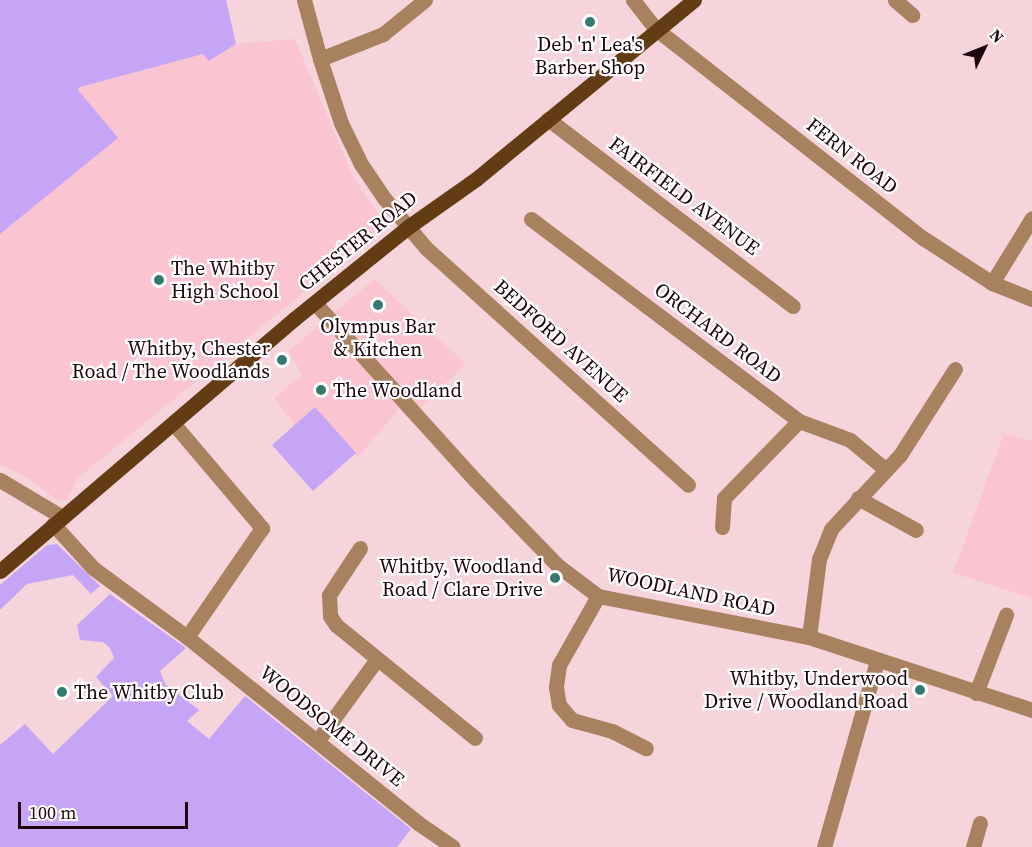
<!DOCTYPE html>
<style>
body{margin:0}
#map{position:relative;width:1032px;height:847px;overflow:hidden;background:#f5d4dc;font-family:"Source Serif 4",serif}
div>[style]{position:absolute}
.built>*{inset:0;background:#fac4d1}
.green>*{inset:0;background:#c6a5f6}
.minor>*{height:15px;margin:-7.5px;padding:0 7.5px;transform-origin:7.5px;border-radius:7.5px;background:#a8815f}
.major>*{height:15px;margin:-7.5px;padding:0 7.5px;transform-origin:7.5px;border-radius:7.5px;background:#633c14}
.dots>*{width:16px;height:16px;translate:-50% -50%;box-sizing:border-box;border:3px solid #fff;border-radius:50%}
span{translate:-50% -50%;white-space:nowrap;text-align:center;line-height:1.15;-webkit-text-stroke:4.5px #fff;paint-order:stroke}
.poi-label{font-size:20px;color:#1f050e}
.left{translate:0 -50%;text-align:left}
.right{translate:-100% -50%;text-align:right}
.street-label{font-size:20px;color:#1f050e}
.north{position:absolute;left:954px;top:18px;width:60px;height:60px;-webkit-text-stroke:4px #fff;paint-order:stroke;rotate:47deg;font-size:16px;font-weight:700;line-height:24px;text-align:center;color:#1f050e}
.north::after{content:'';display:block;margin:auto;width:21px;height:27px;background:#1f050e;clip-path:polygon(50% 0,100% 100%,50% 72%,0 100%)}
.scale{position:absolute;left:18px;top:802px;width:170px;height:27px;box-sizing:border-box;border:3px solid #1f050e;border-top:0;padding-left:8px;font-size:18px;line-height:21px;white-space:nowrap;color:#1f050e;-webkit-text-stroke:4px #fff;paint-order:stroke}
</style>
<div id="map">
<div class="built">
<div style="clip-path:polygon(295px 39px,353px 177px,380px 217px,378px 231px,77px 479px,67px 500px,55px 499px,29px 478px,0 465px,0 154px,80px 87px,203px 54px,210px 61px,236px 44px)"></div>
<div style="clip-path:polygon(374px 279px,466px 364px,408px 419px,399px 409px,358px 457px,315px 407px,295px 425px,274px 398px,302px 375px,289px 351px)"></div>
<div style="clip-path:polygon(1004px 434px,1032px 441px,1032px 598px,953px 573px)"></div>
</div>
<div class="green">
<div style="clip-path:polygon(0 0,226px 0,236px 44px,209px 61px,203px 54px,80px 87px,78px 90px,118px 138px,0 234px)"></div>
<div style="clip-path:polygon(315px 407px,356px 453px,313px 491px,272px 445px)"></div>
<div style="clip-path:polygon(57px 544px,100px 586px,91px 594px,73px 575px,27px 584px,0 610px,0 585px,47px 545px)"></div>
<div style="clip-path:polygon(110px 594px,186px 648px,160px 671px,165px 684px,199px 710px,187px 721px,209px 739px,245px 696px,411px 829px,397px 847px,0 847px,0 745px,25px 724px,53px 754px,113px 696px,96px 677px,114px 658px,110px 648px,103px 642px,80px 640px,77px 625px)"></div>
</div>
<div class="minor">
<div style="left:304px;top:0;width:61px;rotate:74.8deg"></div>
<div style="left:320px;top:59px;width:67px;rotate:71.8deg"></div>
<div style="left:341px;top:123px;width:46px;rotate:64deg"></div>
<div style="left:361px;top:164px;width:41px;rotate:55.9deg"></div>
<div style="left:384px;top:198px;width:65px;rotate:50deg"></div>
<div style="left:426px;top:248px;width:353px;rotate:42.1deg"></div>
<div style="left:633px;top:0;width:37px;rotate:52deg"></div>
<div style="left:656px;top:29px;width:339px;rotate:38.1deg"></div>
<div style="left:923px;top:238px;width:82px;rotate:33.1deg"></div>
<div style="left:992px;top:283px;width:43px;rotate:21.8deg"></div>
<div style="left:895px;top:0;width:23px;rotate:41deg"></div>
<div style="left:320px;top:59px;width:68px;rotate:-21.6deg"></div>
<div style="left:383px;top:34px;width:54px;rotate:-39deg"></div>
<div style="left:548px;top:119px;width:308px;rotate:37.4deg"></div>
<div style="left:531px;top:219px;width:336px;rotate:37deg"></div>
<div style="left:799px;top:421px;width:54px;rotate:20.4deg"></div>
<div style="left:850px;top:440px;width:45px;rotate:39.6deg"></div>
<div style="left:992px;top:283px;width:76px;rotate:-58.4deg"></div>
<div style="left:315px;top:303px;width:237px;rotate:47.9deg"></div>
<div style="left:474px;top:479px;width:120px;rotate:46deg"></div>
<div style="left:557px;top:565px;width:51px;rotate:37.1deg"></div>
<div style="left:598px;top:596px;width:215px;rotate:11deg"></div>
<div style="left:809px;top:637px;width:235px;rotate:18.1deg"></div>
<div style="left:173px;top:423px;width:138px;rotate:49.7deg"></div>
<div style="left:262px;top:528px;width:132px;rotate:124.5deg"></div>
<div style="left:0;top:480px;width:72px;rotate:30.8deg"></div>
<div style="left:858px;top:498px;width:66px;rotate:28.9deg"></div>
<div style="left:53px;top:524px;width:59px;rotate:47.7deg"></div>
<div style="left:93px;top:568px;width:117px;rotate:36.3deg"></div>
<div style="left:187px;top:637px;width:297px;rotate:38.8deg"></div>
<div style="left:418px;top:823px;width:42px;rotate:34.4deg"></div>
<div style="left:722px;top:527px;width:29px;rotate:-86deg"></div>
<div style="left:724px;top:498px;width:107px;rotate:-45.8deg"></div>
<div style="left:360px;top:548px;width:56px;rotate:123.4deg"></div>
<div style="left:329px;top:595px;width:21px;rotate:87deg"></div>
<div style="left:330px;top:616px;width:11px;rotate:56deg"></div>
<div style="left:336px;top:625px;width:179px;rotate:39.1deg"></div>
<div style="left:598px;top:596px;width:79px;rotate:119.5deg"></div>
<div style="left:559px;top:665px;width:22px;rotate:98deg"></div>
<div style="left:556px;top:687px;width:18px;rotate:81deg"></div>
<div style="left:559px;top:705px;width:20px;rotate:49deg"></div>
<div style="left:572px;top:720px;width:41px;rotate:15.4deg"></div>
<div style="left:612px;top:731px;width:38px;rotate:27deg"></div>
<div style="left:809px;top:637px;width:79px;rotate:-82.7deg"></div>
<div style="left:819px;top:559px;width:32px;rotate:-68deg"></div>
<div style="left:831px;top:529px;width:101px;rotate:-47deg"></div>
<div style="left:900px;top:455px;width:102px;rotate:-57.4deg"></div>
<div style="left:976px;top:693px;width:84px;rotate:-69deg"></div>
<div style="left:318px;top:740px;width:100px;rotate:-53.9deg"></div>
<div style="left:824px;top:847px;width:193px;rotate:-74.1deg"></div>
<div style="left:973px;top:847px;width:25px;rotate:-74deg"></div>
</div>
<div class="major">
<div style="left:0;top:571px;width:387px;rotate:-40.6deg"></div>
<div style="left:294px;top:319px;width:146px;rotate:-38.9deg"></div>
<div style="left:408px;top:227px;width:83px;rotate:-35.2deg"></div>
<div style="left:476px;top:179px;width:282px;rotate:-39.4deg"></div>
</div>
<div class="dots">
<div style="left:590px;top:22px;background:#357a70"></div>
<div style="left:159px;top:280px;background:#357a70"></div>
<div style="left:378px;top:305px;background:#357a70"></div>
<div style="left:282px;top:360px;background:#357a70"></div>
<div style="left:321px;top:390px;background:#357a70"></div>
<div style="left:555px;top:578px;background:#357a70"></div>
<div style="left:920px;top:690px;background:#357a70"></div>
<div style="left:62px;top:692px;background:#357a70"></div>
</div>
<div class="poi-label">
<span style="left:590px;top:56px">Deb 'n' Lea's<br>Barber Shop</span>
<span class="left" style="left:171px;top:280px">The Whitby<br>High School</span>
<span style="left:378px;top:338px">Olympus Bar<br>&amp; Kitchen</span>
<span class="right" style="left:270px;top:360px">Whitby, Chester<br>Road / The Woodlands</span>
<span class="left" style="left:333px;top:390px">The Woodland</span>
<span class="right" style="left:543px;top:578px">Whitby, Woodland<br>Road / Clare Drive</span>
<span class="right" style="left:908px;top:690px">Whitby, Underwood<br>Drive / Woodland Road</span>
<span class="left" style="left:74px;top:692px">The Whitby Club</span>
</div>
<div class="street-label">
<span style="left:852px;top:156px;rotate:38deg">FERN ROAD</span>
<span style="left:684px;top:196px;rotate:37deg">FAIRFIELD AVENUE</span>
<span style="left:358px;top:241px;rotate:-39deg">CHESTER ROAD</span>
<span style="left:718px;top:333px;rotate:37deg">ORCHARD ROAD</span>
<span style="left:561px;top:341px;rotate:42deg">BEDFORD AVENUE</span>
<span style="left:691px;top:592px;rotate:12deg">WOODLAND ROAD</span>
<span style="left:332px;top:726px;rotate:39deg">WOODSOME DRIVE</span>
</div>
<div class="north">N</div>
<div class="scale">100 m</div>
</div>
